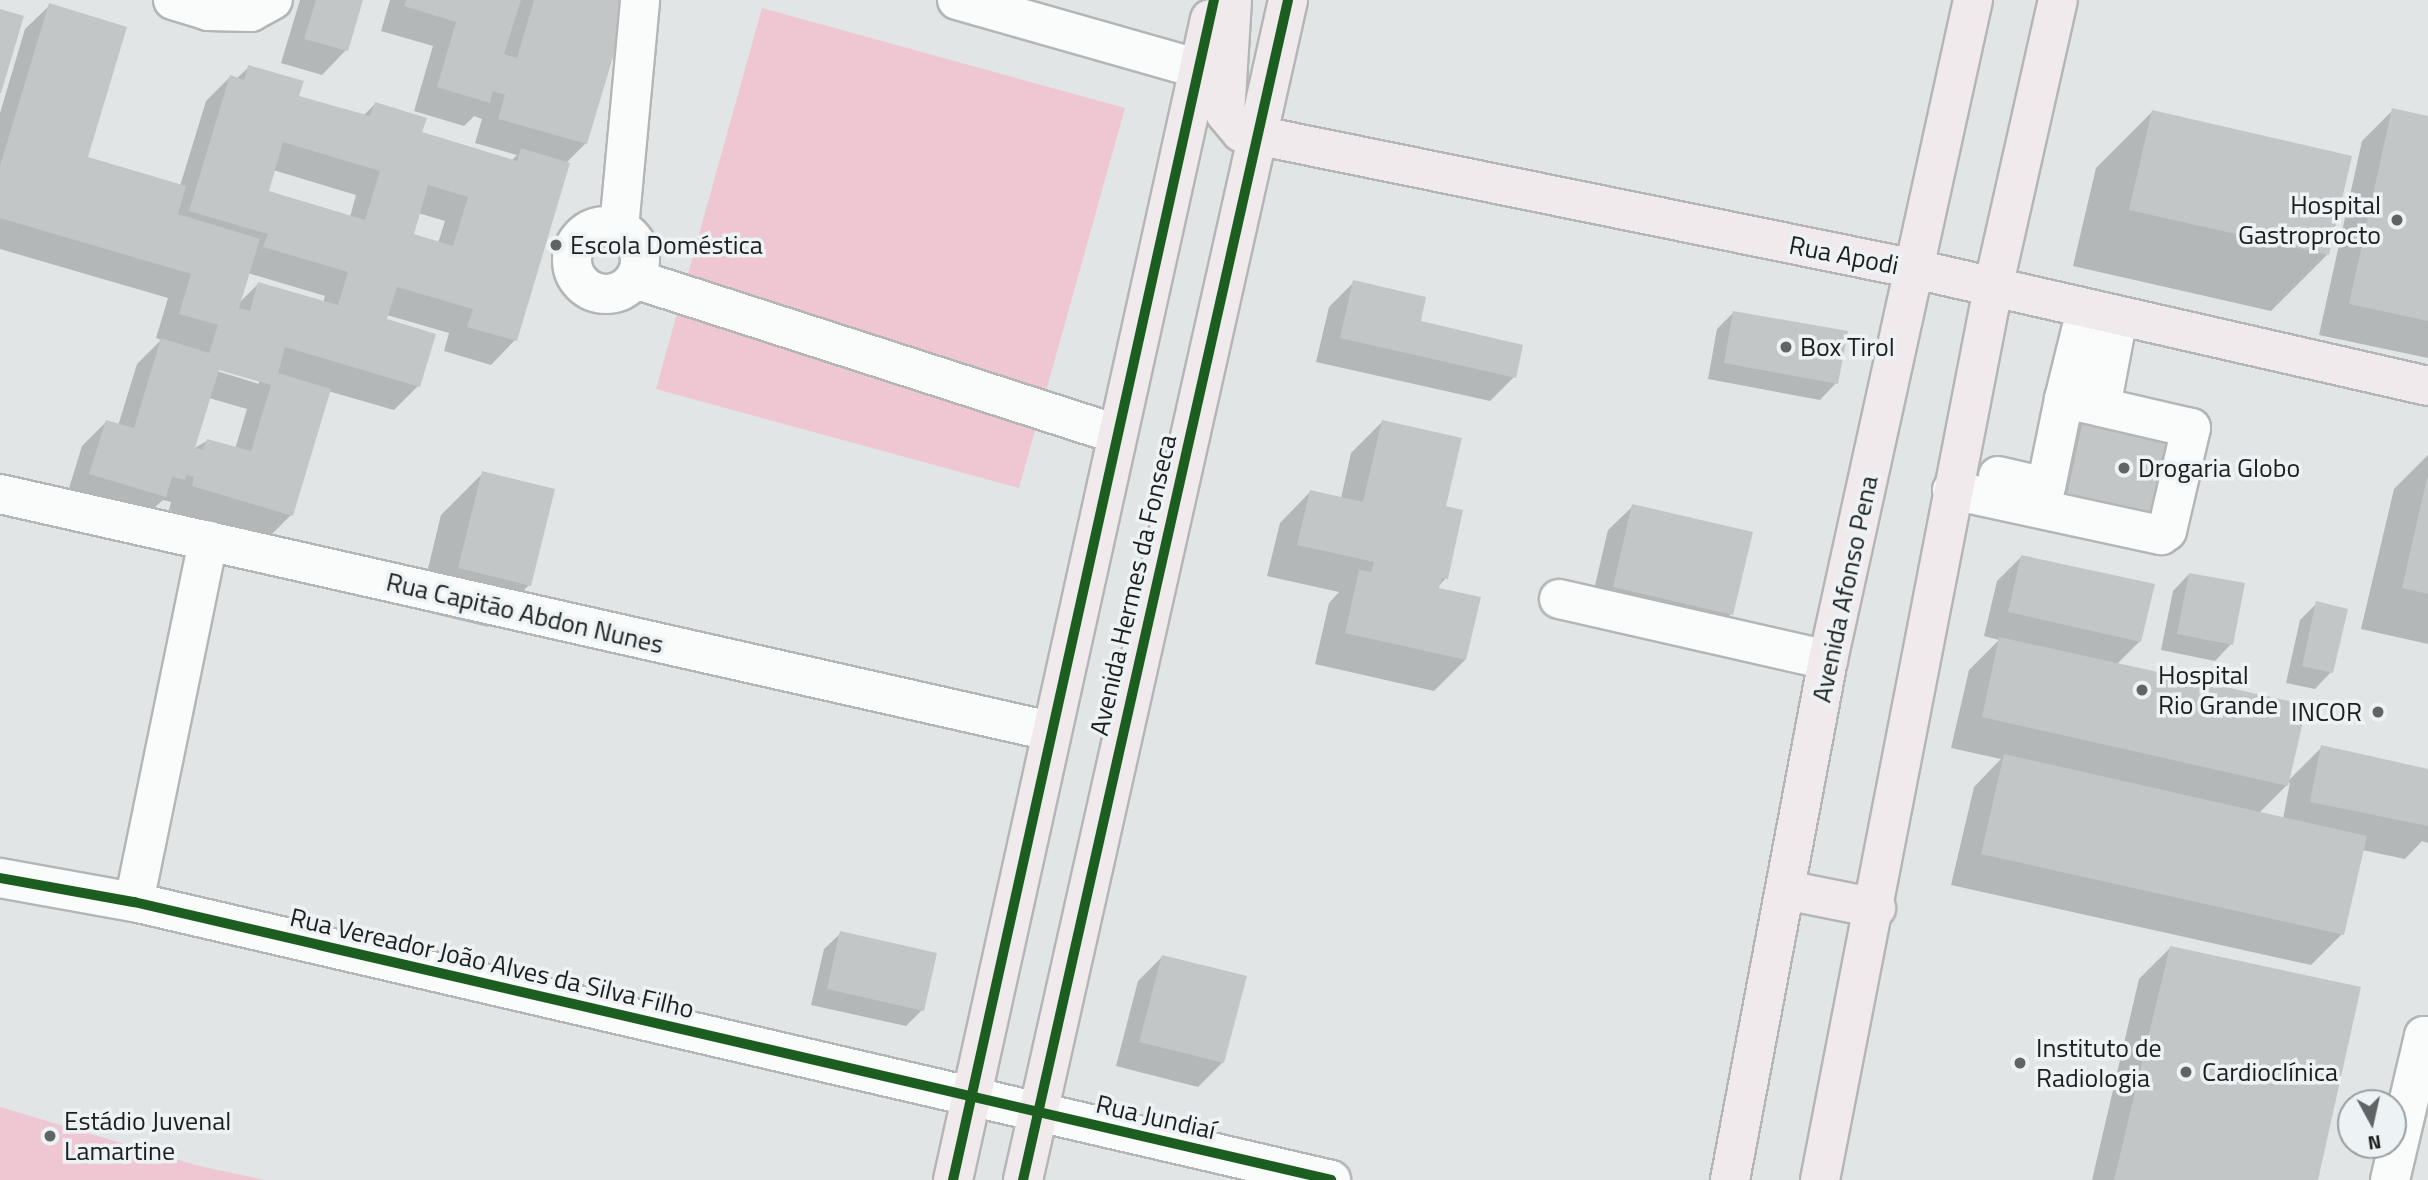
<!DOCTYPE html>
<meta charset="utf-8">
<style>
body{margin:0}
#map{position:relative;width:2428px;height:1180px;overflow:hidden;background:#e1e5e5;font-family:"Titillium Web",sans-serif}
div>[style]{position:absolute}
.green>*{inset:0;background:#efc7d2}
.shadow>*{inset:0;background:#0003}
.building>*{inset:0;background:#c3c6c6}
.roads{filter:drop-shadow(2px 0 #b4b6b6) drop-shadow(-2px 0 #b4b6b6) drop-shadow(0 2px #b4b6b6) drop-shadow(0 -2px #b4b6b6)}
.minor>*{height:38px;margin:-19px;padding:0 19px;transform-origin:19px;border-radius:19px;background:#fafbfb}
.minor>.ring{margin:-19px;padding:0;box-sizing:content-box;background:none;border:38px solid #fafbfb;border-radius:50%}
.major>*{height:38px;margin:-19px;padding:0 19px;transform-origin:19px;border-radius:19px;background:#f1eaed}
.cycleway>*{height:10px;margin:-5px;padding:0 5px;transform-origin:5px;border-radius:5px;background:#1b5e20}
.dots>*{width:19px;height:19px;translate:-50% -50%;box-sizing:border-box;border:4px solid #edf3f4;border-radius:50%}
span{translate:-50% -50%;white-space:nowrap;text-align:center;line-height:1.15;-webkit-text-stroke:7px #edf3f4;paint-order:stroke}
.poi-label{font-size:26px;color:#1c1e1f}
.right{translate:-100% -50%;text-align:right}
.left{translate:0 -50%;text-align:left}
.street-label{font-size:26px;color:#1c1e1f}
.north{position:absolute;left:2337px;top:1089px;width:70px;height:70px;box-sizing:border-box;background:#edf3f4;border:2px solid #999e9f;border-radius:50%;rotate:172deg;font-size:19px;font-weight:700;line-height:28px;text-align:center;color:#1c1e1f}
.north::after{content:'';display:block;margin:auto;width:24px;height:32px;background:#616464;clip-path:polygon(50% 0,100% 100%,50% 72%,0 100%)}
</style>
<div id="map">
<div class="green">
<div style="clip-path:polygon(762px 8px,1125px 108px,1019px 488px,656px 389px)"></div>
<div style="clip-path:polygon(0 1107px,199px 1166px,265px 1180px,0 1180px)"></div>
</div>
<div class="shadow">
<div style="clip-path:polygon(300px 0,361px 0,346px 50px,322px 75px,281px 63px)"></div>
<div style="clip-path:polygon(evenodd,390px 0,627px 0,586px 143px,566px 163px,515px 340px,491px 365px,444px 351px,449px 333px,387px 315px,385px 320px,418px 386px,394px 410px,328px 391px,291px 515px,267px 539px,169px 510px,171px 502px,163px 500px,140px 520px,66px 498px,82px 446px,106px 422px,118px 426px,137px 364px,161px 340px,156px 338px,168px 298px,0 249px,0 113px,25px 29px,50px 5px,86px 158px,180px 186px,206px 101px,230px 77px,236px 79px,249px 67px,297px 97px,363px 116px,375px 104px,420px 134px,511px 161px,517px 155px,475px 143px,482px 119px,474px 116px,464px 126px,414px 111px,433px 46px,381px 31px,390px 0,273px 170px,356px 195px,350px 217px,266px 192px,273px 170px,390px 0,418px 213px,445px 221px,438px 243px,412px 235px,418px 213px,390px 0,248px 273px,325px 296px,323px 303px,258px 284px,239px 303px,248px 273px,390px 0,211px 366px,259px 380px,259px 384px,210px 369px,211px 366px,390px 0,209px 398px,247px 409px,235px 449px,207px 441px,193px 449px,209px 398px)"></div>
<div style="clip-path:polygon(2393px 110px,2428px 117px,2428px 358px,2319px 335px,2362px 141px)"></div>
<div style="clip-path:polygon(2152px 112px,2327px 255px,2271px 311px,2073px 266px,2096px 168px)"></div>
<div style="clip-path:polygon(1354px 282px,1418px 323px,1514px 377px,1490px 401px,1316px 362px,1329px 307px)"></div>
<div style="clip-path:polygon(1734px 312px,1836px 383px,1820px 400px,1708px 379px,1717px 329px)"></div>
<div style="clip-path:polygon(1382px 422px,1444px 507px,1446px 578px,1436px 589px,1465px 660px,1434px 691px,1315px 664px,1329px 603px,1339px 592px,1267px 576px,1280px 523px,1311px 491px,1341px 498px,1351px 453px)"></div>
<div style="clip-path:polygon(2083px 422px,2164px 515px,2043px 519px,2059px 446px)"></div>
<div style="clip-path:polygon(2428px 455px,2428px 644px,2361px 629px,2394px 489px)"></div>
<div style="clip-path:polygon(483px 473px,529px 585px,488px 627px,418px 610px,441px 515px)"></div>
<div style="clip-path:polygon(1633px 506px,1731px 614px,1707px 638px,1589px 611px,1608px 530px)"></div>
<div style="clip-path:polygon(evenodd,2022px 556px,2140px 641px,2116px 665px,2288px 781px,2322px 747px,2428px 770px,2428px 843px,2422px 841px,2405px 859px,2362px 850px,2342px 934px,2311px 965px,1951px 885px,1974px 787px,2001px 759px,1951px 748px,1969px 670px,1999px 640px,1984px 636px,1997px 581px,2022px 556px,2290px 782px,2283px 819px,2259px 813px,2290px 782px)"></div>
<div style="clip-path:polygon(2189px 574px,2231px 644px,2215px 661px,2161px 650px,2173px 591px)"></div>
<div style="clip-path:polygon(2317px 603px,2331px 672px,2315px 689px,2286px 683px,2300px 620px)"></div>
<div style="clip-path:polygon(841px 933px,922px 1010px,906px 1026px,811px 1005px,824px 949px)"></div>
<div style="clip-path:polygon(2170px 948px,2316px 1180px,2092px 1180px,2139px 979px)"></div>
<div style="clip-path:polygon(1162px 957px,1223px 1062px,1198px 1087px,1116px 1066px,1138px 981px)"></div>
</div>
<div class="building">
<div style="clip-path:polygon(316px 0,363px 0,348px 51px,304px 39px)"></div>
<div style="clip-path:polygon(406px 0,521px 0,504px 54px,517px 58px,534px 0,630px 0,587px 144px,498px 119px,505px 95px,493px 91px,490px 103px,437px 87px,456px 22px,404px 6px)"></div>
<div style="clip-path:polygon(evenodd,49px 3px,127px 27px,88px 157px,186px 186px,178px 214px,260px 239px,239px 308px,250px 311px,258px 282px,338px 305px,348px 272px,263px 247px,268px 234px,189px 211px,230px 75px,244px 80px,248px 65px,304px 81px,299px 96px,370px 116px,375px 102px,427px 118px,422px 132px,517px 161px,521px 148px,570px 163px,517px 341px,467px 327px,473px 309px,397px 287px,387px 319px,436px 334px,420px 387px,285px 347px,278px 373px,331px 389px,293px 516px,192px 486px,194px 477px,186px 475px,185px 480px,172px 477px,166px 497px,89px 474px,106px 420px,134px 428px,161px 338px,209px 353px,218px 325px,179px 314px,191px 274px,0 218px,0 166px,49px 3px,283px 142px,380px 171px,365px 220px,269px 191px,283px 142px,49px 3px,428px 185px,468px 197px,453px 246px,414px 234px,428px 185px,49px 3px,219px 370px,271px 385px,251px 451px,207px 439px,203px 450px,195px 448px,219px 370px)"></div>
<div style="clip-path:polygon(0 9px,24px 16px,1px 93px,0 93px)"></div>
<div style="clip-path:polygon(2392px 108px,2428px 116px,2428px 321px,2349px 304px)"></div>
<div style="clip-path:polygon(2152px 110px,2352px 156px,2329px 255px,2129px 210px)"></div>
<div style="clip-path:polygon(1353px 280px,1426px 297px,1421px 321px,1523px 345px,1516px 378px,1340px 338px)"></div>
<div style="clip-path:polygon(1733px 311px,1848px 331px,1838px 384px,1724px 363px)"></div>
<div style="clip-path:polygon(1382px 420px,1462px 438px,1446px 506px,1463px 510px,1448px 579px,1442px 578px,1439px 588px,1481px 597px,1466px 660px,1345px 633px,1359px 570px,1371px 572px,1374px 562px,1297px 545px,1310px 490px,1363px 502px)"></div>
<div style="clip-path:polygon(2083px 420px,2182px 440px,2165px 516px,2067px 495px)"></div>
<div style="clip-path:polygon(482px 471px,555px 489px,531px 586px,458px 568px)"></div>
<div style="clip-path:polygon(2427px 478px,2428px 478px,2428px 594px,2402px 588px)"></div>
<div style="clip-path:polygon(1632px 504px,1753px 532px,1733px 615px,1613px 587px)"></div>
<div style="clip-path:polygon(2021px 555px,2155px 584px,2141px 642px,2008px 612px)"></div>
<div style="clip-path:polygon(2189px 573px,2245px 583px,2233px 645px,2177px 634px)"></div>
<div style="clip-path:polygon(2316px 601px,2348px 609px,2333px 673px,2302px 666px)"></div>
<div style="clip-path:polygon(1999px 637px,2307px 705px,2288px 786px,1982px 717px)"></div>
<div style="clip-path:polygon(2321px 745px,2428px 769px,2428px 826px,2310px 802px)"></div>
<div style="clip-path:polygon(2004px 754px,2367px 836px,2344px 935px,1981px 854px)"></div>
<div style="clip-path:polygon(840px 931px,937px 953px,924px 1011px,827px 989px)"></div>
<div style="clip-path:polygon(2170px 946px,2361px 987px,2318px 1180px,2114px 1180px)"></div>
<div style="clip-path:polygon(1162px 955px,1247px 976px,1224px 1063px,1139px 1042px)"></div>
</div>
<div class="roads">
<div class="minor">
<div style="left:173px;top:0;width:37px;rotate:17deg"></div>
<div style="left:208px;top:11px;width:43px;rotate:1.3deg"></div>
<div style="left:251px;top:12px;width:25px;rotate:-29deg"></div>
<div style="left:957px;top:0;width:253px;rotate:15.9deg"></div>
<div class="ring" style="left:572px;top:226px;width:30px;height:30px"></div>
<div style="left:619px;top:228px;width:229px;rotate:-84.7deg"></div>
<div style="left:635px;top:279px;width:505px;rotate:17.86deg"></div>
<div style="left:2064px;top:399px;width:92px;rotate:-76.1deg"></div>
<div style="left:1998px;top:476px;width:49px;rotate:12.9deg"></div>
<div style="left:2046px;top:487px;width:90px;rotate:-78.4deg"></div>
<div style="left:2064px;top:399px;width:38px;rotate:12deg"></div>
<div style="left:1952px;top:490px;width:214px;rotate:12.2deg"></div>
<div style="left:2161px;top:535px;width:7px;rotate:-34deg"></div>
<div style="left:2167px;top:531px;width:106px;rotate:-76.9deg"></div>
<div style="left:2191px;top:428px;width:92px;rotate:-166.9deg"></div>
<div style="left:2101px;top:407px;width:92px;rotate:-79.3deg"></div>
<div style="left:0;top:494px;width:1076px;rotate:12.72deg"></div>
<div style="left:1559px;top:599px;width:276px;rotate:12.8deg"></div>
<div style="left:0;top:878px;width:136px;rotate:10.2deg"></div>
<div style="left:134px;top:902px;width:1229px;rotate:13.07deg"></div>
<div style="left:134px;top:902px;width:369px;rotate:-78.4deg"></div>
<div style="left:2390px;top:1180px;width:148px;rotate:-76.7deg"></div>
<div style="left:2424px;top:1036px;width:4px"></div>
</div>
<div class="major">
<div style="left:1232px;top:0;width:113px;rotate:93.5deg"></div>
<div style="left:1225px;top:113px;width:25px;rotate:50deg"></div>
<div style="left:1241px;top:132px;width:688px;rotate:11.49deg"></div>
<div style="left:1915px;top:269px;width:526px;rotate:12.85deg"></div>
<div style="left:1786px;top:890px;width:92px;rotate:11.3deg"></div>
<div style="left:953px;top:1180px;width:1189px;rotate:-77.52deg"></div>
<div style="left:1023px;top:1180px;width:1209px;rotate:-77.34deg"></div>
<div style="left:1730px;top:1180px;width:529px;rotate:-79.33deg"></div>
<div style="left:1828px;top:660px;width:676px;rotate:-77.61deg"></div>
<div style="left:1820px;top:1180px;width:909px;rotate:-79.02deg"></div>
<div style="left:1993px;top:288px;width:295px;rotate:-77.3deg"></div>
</div>
</div>
<div class="cycleway">
<div style="left:0;top:878px;width:136px;rotate:10.2deg"></div>
<div style="left:134px;top:902px;width:1229px;rotate:13.07deg"></div>
<div style="left:953px;top:1180px;width:1209px;rotate:-77.53deg"></div>
<div style="left:1023px;top:1180px;width:1209px;rotate:-77.34deg"></div>
</div>
<div class="dots">
<div style="left:2397px;top:220px;background:#616464"></div>
<div style="left:556px;top:245px;background:#616464"></div>
<div style="left:1786px;top:347px;background:#616464"></div>
<div style="left:2124px;top:468px;background:#616464"></div>
<div style="left:2142px;top:690px;background:#616464"></div>
<div style="left:2378px;top:712px;background:#616464"></div>
<div style="left:2020px;top:1063px;background:#616464"></div>
<div style="left:2186px;top:1072px;background:#616464"></div>
<div style="left:50px;top:1136px;background:#616464"></div>
</div>
<div class="poi-label">
<span class="right" style="left:2381px;top:220px">Hospital<br>Gastroprocto</span>
<span class="left" style="left:570px;top:245px">Escola Doméstica</span>
<span class="left" style="left:1800px;top:347px">Box Tirol</span>
<span class="left" style="left:2138px;top:468px">Drogaria Globo</span>
<span class="left" style="left:2158px;top:690px">Hospital<br>Rio Grande</span>
<span class="right" style="left:2362px;top:712px">INCOR</span>
<span class="left" style="left:2036px;top:1063px">Instituto de<br>Radiologia</span>
<span class="left" style="left:2202px;top:1072px">Cardioclínica</span>
<span class="left" style="left:64px;top:1136px">Estádio Juvenal<br>Lamartine</span>
</div>
<div class="street-label">
<span style="left:1844px;top:255px;rotate:11deg">Rua Apodi</span>
<span style="left:1133px;top:585px;rotate:-77deg">Avenida Hermes da Fonseca</span>
<span style="left:1845px;top:589px;rotate:-78deg">Avenida Afonso Pena</span>
<span style="left:525px;top:613px;rotate:13deg">Rua Capitão Abdon Nunes</span>
<span style="left:492px;top:963px;rotate:13deg">Rua Vereador João Alves da Silva Filho</span>
<span style="left:1156px;top:1117px;rotate:13deg">Rua Jundiaí</span>
</div>
<div class="north">N</div>
</div>
